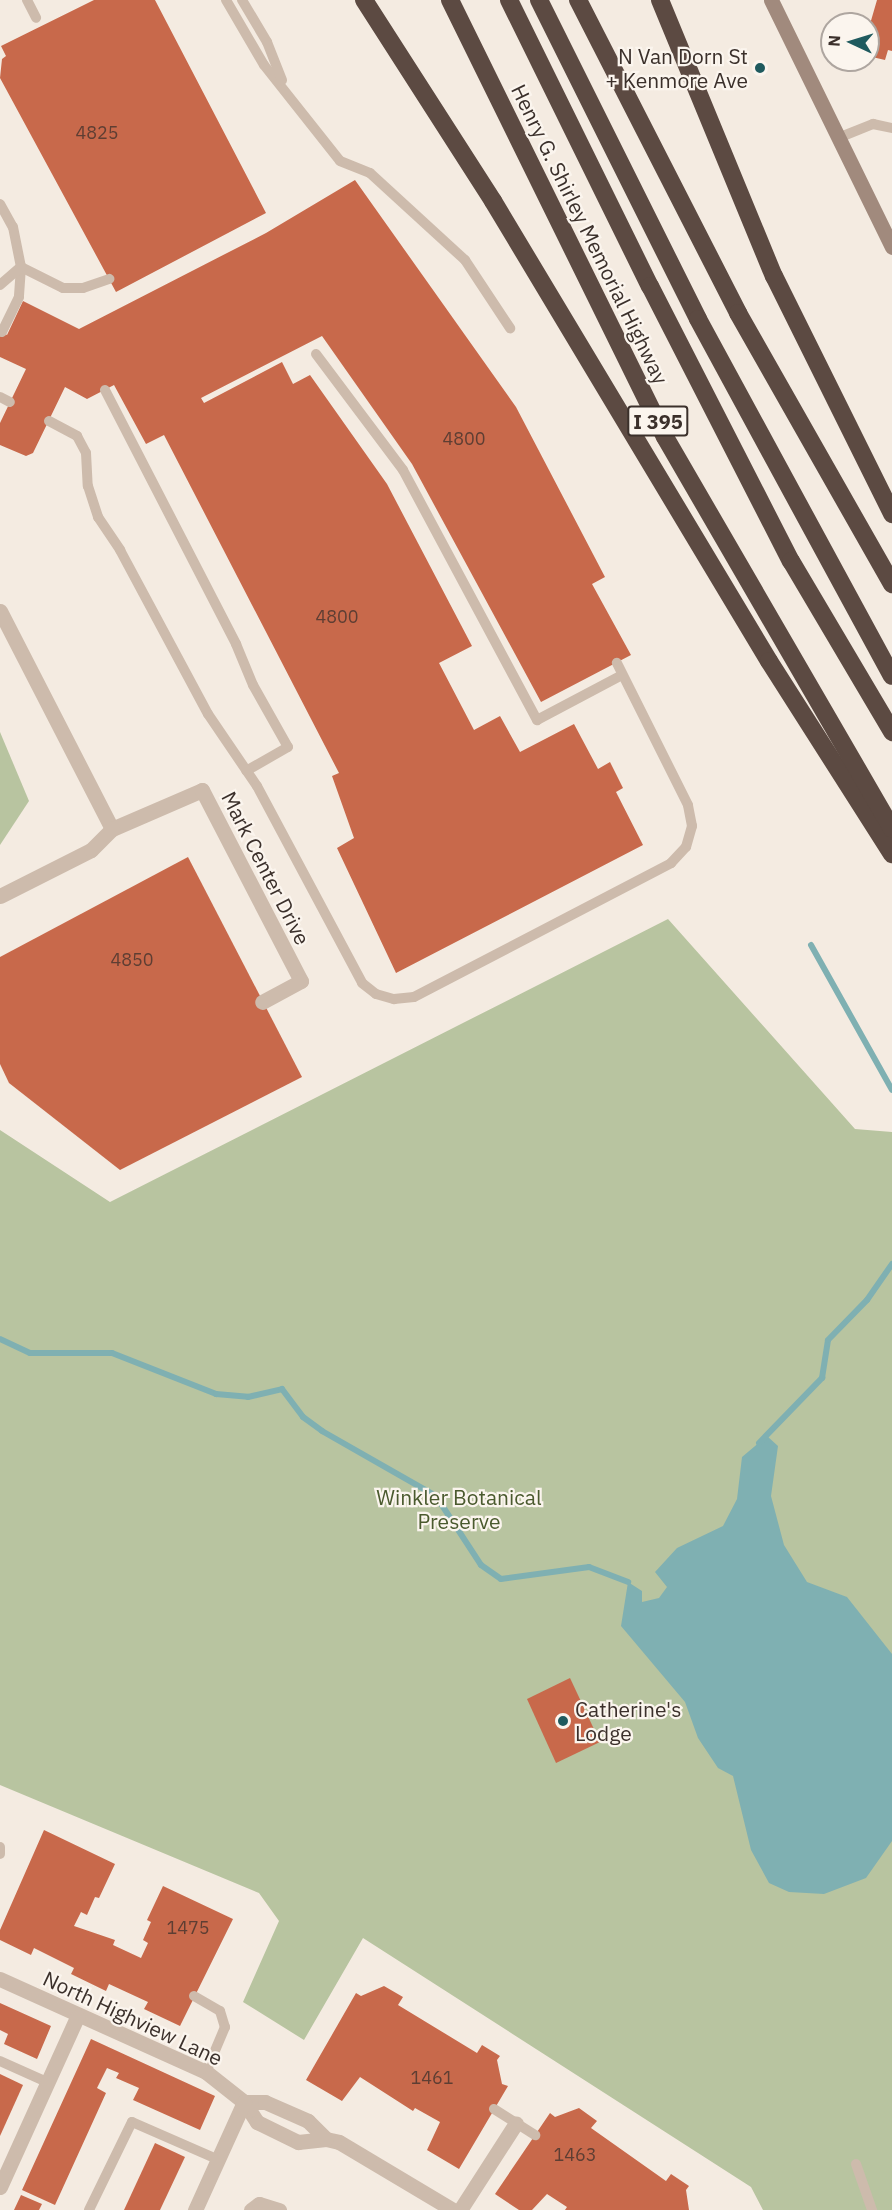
<!DOCTYPE html>
<style>
body{margin:0}
#map{position:relative;width:892px;height:2210px;overflow:hidden;background:#f4ebe1;font-family:"IBM Plex Sans",sans-serif}
div>[style]{position:absolute}
.green>*{inset:0;background:#b8c4a0}
.water>*{inset:0;background:#7fb0b2}
.stream>*{height:6px;margin:-3px;padding:0 3px;transform-origin:3px;border-radius:3px;background:#7fb0b2}
.building>*{inset:0;background:#c8694b}
.lane>*{height:10px;margin:-5px;padding:0 5px;transform-origin:5px;border-radius:5px;background:#cdbbac}
.street>*{height:15px;margin:-7.5px;padding:0 7.5px;transform-origin:7.5px;border-radius:7.5px;background:#cdbbac}
.secondary>*{height:15px;margin:-7.5px;padding:0 7.5px;transform-origin:7.5px;border-radius:7.5px;background:#a18a7d}
.highway>*{height:18px;margin:-9px;padding:0 9px;transform-origin:9px;border-radius:9px;background:#5c4a42}
.dots>*{width:16px;height:16px;translate:-50% -50%;box-sizing:border-box;border:3px solid #fbf5ee;border-radius:50%}
span{translate:-50% -50%;white-space:nowrap;text-align:center;line-height:1.15;-webkit-text-stroke:4.5px #fbf5ee;paint-order:stroke}
.number-label{font-size:18px;color:#5e3e33}
.number-label span{-webkit-text-stroke-width:0}
.shield-label span{padding:2px 4px;background:#fbf5ee;border:2px solid;border-radius:4px;-webkit-text-stroke-width:0}
.shield-label{font-size:20px;color:#3b302b;font-weight:700}
.poi-label{font-size:21px;color:#3b302b}
.right{translate:-100% -50%;text-align:right}
.left{translate:0 -50%;text-align:left}
.street-label{font-size:21px;color:#3b302b}
.park-label{font-size:21px;color:#4a5a2e}
.north{position:absolute;left:820px;top:12px;width:60px;height:60px;box-sizing:border-box;background:#fbf5ee;border:2px solid #aea6a0;border-radius:50%;rotate:274deg;font-size:16px;font-weight:700;line-height:24px;text-align:center;color:#3b302b}
.north::after{content:'';display:block;margin:auto;width:21px;height:27px;background:#1f5a5e;clip-path:polygon(50% 0,100% 100%,50% 72%,0 100%)}
</style>
<div id="map">
<div class="green">
<div style="clip-path:polygon(0 732px,29px 801px,0 845px)"></div>
<div style="clip-path:polygon(668px 919px,855px 1129px,892px 1132px,892px 2210px,763px 2210px,751px 2187px,363px 1938px,304px 2040px,243px 2002px,279px 1921px,259px 1893px,0 1785px,0 1130px,110px 1202px)"></div>
</div>
<div class="water">
<div style="clip-path:polygon(767px 1436px,778px 1446px,771px 1496px,784px 1545px,807px 1582px,847px 1597px,892px 1654px,892px 1841px,866px 1878px,824px 1894px,789px 1892px,769px 1883px,751px 1850px,733px 1776px,718px 1768px,698px 1738px,685px 1702px,621px 1626px,628px 1582px,642px 1591px,642px 1602px,659px 1598px,667px 1587px,655px 1572px,677px 1548px,723px 1526px,737px 1499px,742px 1457px)"></div>
</div>
<div class="stream">
<div style="left:811px;top:945px;width:166px;rotate:60.8deg"></div>
<div style="left:0;top:1339px;width:33px;rotate:25deg"></div>
<div style="left:30px;top:1353px;width:82px"></div>
<div style="left:112px;top:1353px;width:112px;rotate:21.5deg"></div>
<div style="left:216px;top:1394px;width:32px;rotate:5deg"></div>
<div style="left:248px;top:1397px;width:35px;rotate:-13deg"></div>
<div style="left:282px;top:1389px;width:35px;rotate:53deg"></div>
<div style="left:303px;top:1417px;width:24px;rotate:36deg"></div>
<div style="left:322px;top:1431px;width:131px;rotate:29.7deg"></div>
<div style="left:436px;top:1496px;width:82px;rotate:56.9deg"></div>
<div style="left:481px;top:1565px;width:24px;rotate:35deg"></div>
<div style="left:501px;top:1579px;width:89px;rotate:-7.8deg"></div>
<div style="left:589px;top:1567px;width:42px;rotate:21deg"></div>
<div style="left:759px;top:1443px;width:91px;rotate:-45.9deg"></div>
<div style="left:822px;top:1378px;width:38px;rotate:-81deg"></div>
<div style="left:828px;top:1340px;width:56px;rotate:-45.7deg"></div>
<div style="left:867px;top:1300px;width:44px;rotate:-55.2deg"></div>
</div>
<div class="building">
<div style="clip-path:polygon(94px 0,155px 0,266px 213px,116px 292px,0 78px,2px 59px,6px 56px,1px 46px)"></div>
<div style="clip-path:polygon(877px 0,892px 0,892px 51px,888px 50px,885px 60px,868px 56px,868px 31px)"></div>
<div style="clip-path:polygon(355px 180px,516px 407px,605px 577px,592px 584px,631px 655px,541px 702px,412px 464px,322px 336px,201px 398px,204px 403px,282px 362px,293px 384px,310px 375px,387px 484px,472px 646px,439px 663px,474px 730px,500px 716px,520px 752px,574px 724px,598px 769px,610px 762px,623px 788px,616px 792px,643px 845px,396px 973px,337px 848px,354px 838px,332px 776px,339px 773px,164px 435px,146px 444px,114px 385px,87px 399px,65px 387px,33px 453px,26px 456px,0 445px,0 423px,26px 369px,0 357px,0 331px,7px 335px,23px 301px,79px 329px,266px 233px)"></div>
<div style="clip-path:polygon(188px 857px,302px 1077px,120px 1170px,9px 1083px,0 1064px,0 957px)"></div>
<div style="clip-path:polygon(570px 1678px,600px 1742px,556px 1763px,527px 1699px)"></div>
<div style="clip-path:polygon(44px 1830px,115px 1864px,99px 1898px,95px 1897px,87px 1915px,81px 1912px,74px 1926px,115px 1940px,113px 1945px,141px 1958px,148px 1943px,143px 1940px,151px 1922px,147px 1920px,163px 1886px,233px 1919px,180px 2026px,144px 2009px,148px 2002px,109px 1984px,106px 1991px,71px 1974px,74px 1968px,34px 1948px,31px 1955px,0 1940px,0 1930px)"></div>
<div style="clip-path:polygon(384px 1986px,403px 1997px,398px 2005px,477px 2053px,482px 2045px,500px 2056px,497px 2060px,502px 2084px,508px 2086px,459px 2169px,427px 2150px,440px 2122px,415px 2108px,413px 2111px,360px 2077px,342px 2101px,306px 2080px,356px 1993px,361px 1996px)"></div>
<div style="clip-path:polygon(0 2003px,51px 2026px,37px 2059px,4px 2044px,8px 2034px,0 2030px)"></div>
<div style="clip-path:polygon(91px 2039px,215px 2096px,200px 2130px,133px 2100px,139px 2088px,116px 2078px,119px 2073px,107px 2068px,97px 2088px,106px 2093px,55px 2205px,22px 2190px)"></div>
<div style="clip-path:polygon(0 2074px,23px 2085px,0 2136px)"></div>
<div style="clip-path:polygon(579px 2108px,597px 2121px,591px 2128px,666px 2181px,671px 2174px,689px 2186px,686px 2190px,689px 2210px,565px 2210px,567px 2207px,547px 2194px,532px 2210px,519px 2210px,495px 2194px,550px 2113px,555px 2117px)"></div>
<div style="clip-path:polygon(155px 2143px,185px 2157px,160px 2210px,124px 2210px)"></div>
<div style="clip-path:polygon(21px 2195px,42px 2204px,39px 2210px,14px 2210px)"></div>
</div>
<div class="lane">
<div style="left:27px;top:0;width:20px;rotate:63deg"></div>
<div style="left:226px;top:0;width:75px;rotate:59.7deg"></div>
<div style="left:264px;top:65px;width:122px;rotate:51.6deg"></div>
<div style="left:340px;top:161px;width:32px;rotate:22deg"></div>
<div style="left:370px;top:173px;width:129px;rotate:42.5deg"></div>
<div style="left:465px;top:260px;width:82px;rotate:56.5deg"></div>
<div style="left:242px;top:0;width:49px;rotate:59.2deg"></div>
<div style="left:267px;top:42px;width:41px;rotate:68.5deg"></div>
<div style="left:838px;top:138px;width:38px;rotate:-22deg"></div>
<div style="left:873px;top:124px;width:19px;rotate:12deg"></div>
<div style="left:0;top:204px;width:26px;rotate:61deg"></div>
<div style="left:13px;top:227px;width:41px;rotate:78.7deg"></div>
<div style="left:21px;top:267px;width:30px;rotate:94deg"></div>
<div style="left:19px;top:297px;width:39px;rotate:116deg"></div>
<div style="left:21px;top:267px;width:47px;rotate:26.6deg"></div>
<div style="left:63px;top:288px;width:20px"></div>
<div style="left:83px;top:288px;width:28px;rotate:-19deg"></div>
<div style="left:0;top:285px;width:28px;rotate:-41deg"></div>
<div style="left:316px;top:354px;width:145px;rotate:53.1deg"></div>
<div style="left:403px;top:470px;width:284px;rotate:61.8deg"></div>
<div style="left:537px;top:720px;width:96px;rotate:-27.9deg"></div>
<div style="left:105px;top:390px;width:286px;rotate:62.7deg"></div>
<div style="left:236px;top:644px;width:44px;rotate:67.5deg"></div>
<div style="left:253px;top:685px;width:71px;rotate:60.6deg"></div>
<div style="left:288px;top:747px;width:48px;rotate:150.3deg"></div>
<div style="left:0;top:397px;width:11px;rotate:27deg"></div>
<div style="left:49px;top:421px;width:32px;rotate:28deg"></div>
<div style="left:77px;top:436px;width:19px;rotate:62deg"></div>
<div style="left:86px;top:453px;width:33px;rotate:87deg"></div>
<div style="left:88px;top:486px;width:33px;rotate:72deg"></div>
<div style="left:98px;top:517px;width:40px;rotate:56deg"></div>
<div style="left:120px;top:550px;width:186px;rotate:61.8deg"></div>
<div style="left:208px;top:714px;width:87px;rotate:55.8deg"></div>
<div style="left:257px;top:786px;width:223px;rotate:61.9deg"></div>
<div style="left:362px;top:983px;width:18px;rotate:38deg"></div>
<div style="left:376px;top:994px;width:19px;rotate:16deg"></div>
<div style="left:394px;top:999px;width:20px;rotate:-6deg"></div>
<div style="left:414px;top:997px;width:290px;rotate:-27.5deg"></div>
<div style="left:671px;top:863px;width:22px;rotate:-47deg"></div>
<div style="left:686px;top:847px;width:22px;rotate:-74deg"></div>
<div style="left:692px;top:826px;width:21px;rotate:-101deg"></div>
<div style="left:688px;top:805px;width:159px;rotate:-116.6deg"></div>
<div style="left:0;top:1847px;width:7px;rotate:90deg"></div>
<div style="left:194px;top:1996px;width:30px;rotate:30deg"></div>
<div style="left:220px;top:2011px;width:17px;rotate:73deg"></div>
<div style="left:225px;top:2027px;width:49px;rotate:112.9deg"></div>
<div style="left:0;top:2061px;width:51px;rotate:24.1deg"></div>
<div style="left:494px;top:2109px;width:49px;rotate:32.4deg"></div>
<div style="left:856px;top:2164px;width:49px;rotate:70.8deg"></div>
<div style="left:89px;top:2210px;width:98px;rotate:-64deg"></div>
<div style="left:132px;top:2122px;width:95px;rotate:23.6deg"></div>
</div>
<div class="street">
<div style="left:0;top:611px;width:245px;rotate:62.8deg"></div>
<div style="left:112px;top:829px;width:98px;rotate:-23.4deg"></div>
<div style="left:202px;top:790px;width:215px;rotate:62.6deg"></div>
<div style="left:301px;top:981px;width:44px;rotate:151.7deg"></div>
<div style="left:0;top:896px;width:102px;rotate:-26.8deg"></div>
<div style="left:91px;top:850px;width:30px;rotate:-45deg"></div>
<div style="left:0;top:1979px;width:226px;rotate:24.3deg"></div>
<div style="left:206px;top:2072px;width:48px;rotate:38.3deg"></div>
<div style="left:244px;top:2102px;width:24px;rotate:57deg"></div>
<div style="left:257px;top:2122px;width:46px;rotate:26deg"></div>
<div style="left:298px;top:2142px;width:28px;rotate:-6deg"></div>
<div style="left:326px;top:2139px;width:13px;rotate:13deg"></div>
<div style="left:339px;top:2142px;width:133px;rotate:30.8deg"></div>
<div style="left:244px;top:2102px;width:21px"></div>
<div style="left:265px;top:2102px;width:47px;rotate:23.8deg"></div>
<div style="left:308px;top:2121px;width:25px;rotate:45deg"></div>
<div style="left:0;top:2187px;width:187px;rotate:-65.6deg"></div>
<div style="left:195px;top:2210px;width:119px;rotate:-65.6deg"></div>
<div style="left:251px;top:2210px;width:10px;rotate:-37deg"></div>
<div style="left:259px;top:2204px;width:21px;rotate:17deg"></div>
<div style="left:460px;top:2210px;width:103px;rotate:-57.2deg"></div>
</div>
<div class="secondary">
<div style="left:771px;top:0;width:275px;rotate:63.9deg"></div>
</div>
<div class="highway">
<div style="left:364px;top:0;width:239px;rotate:57.3deg"></div>
<div style="left:493px;top:201px;width:536px;rotate:59.04deg"></div>
<div style="left:769px;top:661px;width:229px;rotate:57.5deg"></div>
<div style="left:450px;top:0;width:487px;rotate:63.8deg"></div>
<div style="left:665px;top:437px;width:453px;rotate:59.9deg"></div>
<div style="left:509px;top:0;width:319px;rotate:63.8deg"></div>
<div style="left:650px;top:286px;width:309px;rotate:62.9deg"></div>
<div style="left:791px;top:561px;width:199px;rotate:59.4deg"></div>
<div style="left:539px;top:0;width:356px;rotate:63.5deg"></div>
<div style="left:698px;top:319px;width:406px;rotate:61.5deg"></div>
<div style="left:578px;top:0;width:352px;rotate:62.9deg"></div>
<div style="left:738px;top:313px;width:312px;rotate:60.4deg"></div>
<div style="left:660px;top:0;width:299px;rotate:67.6deg"></div>
<div style="left:774px;top:276px;width:266px;rotate:63.6deg"></div>
</div>
<div class="dots">
<div style="left:760px;top:68px;background:#1f5a5e"></div>
<div style="left:563px;top:1721px;background:#1f5a5e"></div>
</div>
<div class="number-label">
<span style="left:97px;top:133px">4825</span>
<span style="left:464px;top:439px">4800</span>
<span style="left:337px;top:617px">4800</span>
<span style="left:132px;top:960px">4850</span>
<span style="left:188px;top:1928px">1475</span>
<span style="left:432px;top:2078px">1461</span>
<span style="left:575px;top:2155px">1463</span>
</div>
<div class="shield-label">
<span style="left:658px;top:421px">I 395</span>
</div>
<div class="poi-label">
<span class="right" style="left:748px;top:68px">N Van Dorn St<br>+ Kenmore Ave</span>
<span class="left" style="left:575px;top:1721px">Catherine's<br>Lodge</span>
</div>
<div class="street-label">
<span style="left:590px;top:234px;rotate:64deg">Henry G. Shirley Memorial Highway</span>
<span style="left:266px;top:868px;rotate:63deg">Mark Center Drive</span>
<span style="left:133px;top:2018px;rotate:25deg">North Highview Lane</span>
</div>
<div class="park-label">
<span style="left:459px;top:1509px">Winkler Botanical<br>Preserve</span>
</div>
<div class="north">N</div>
</div>
